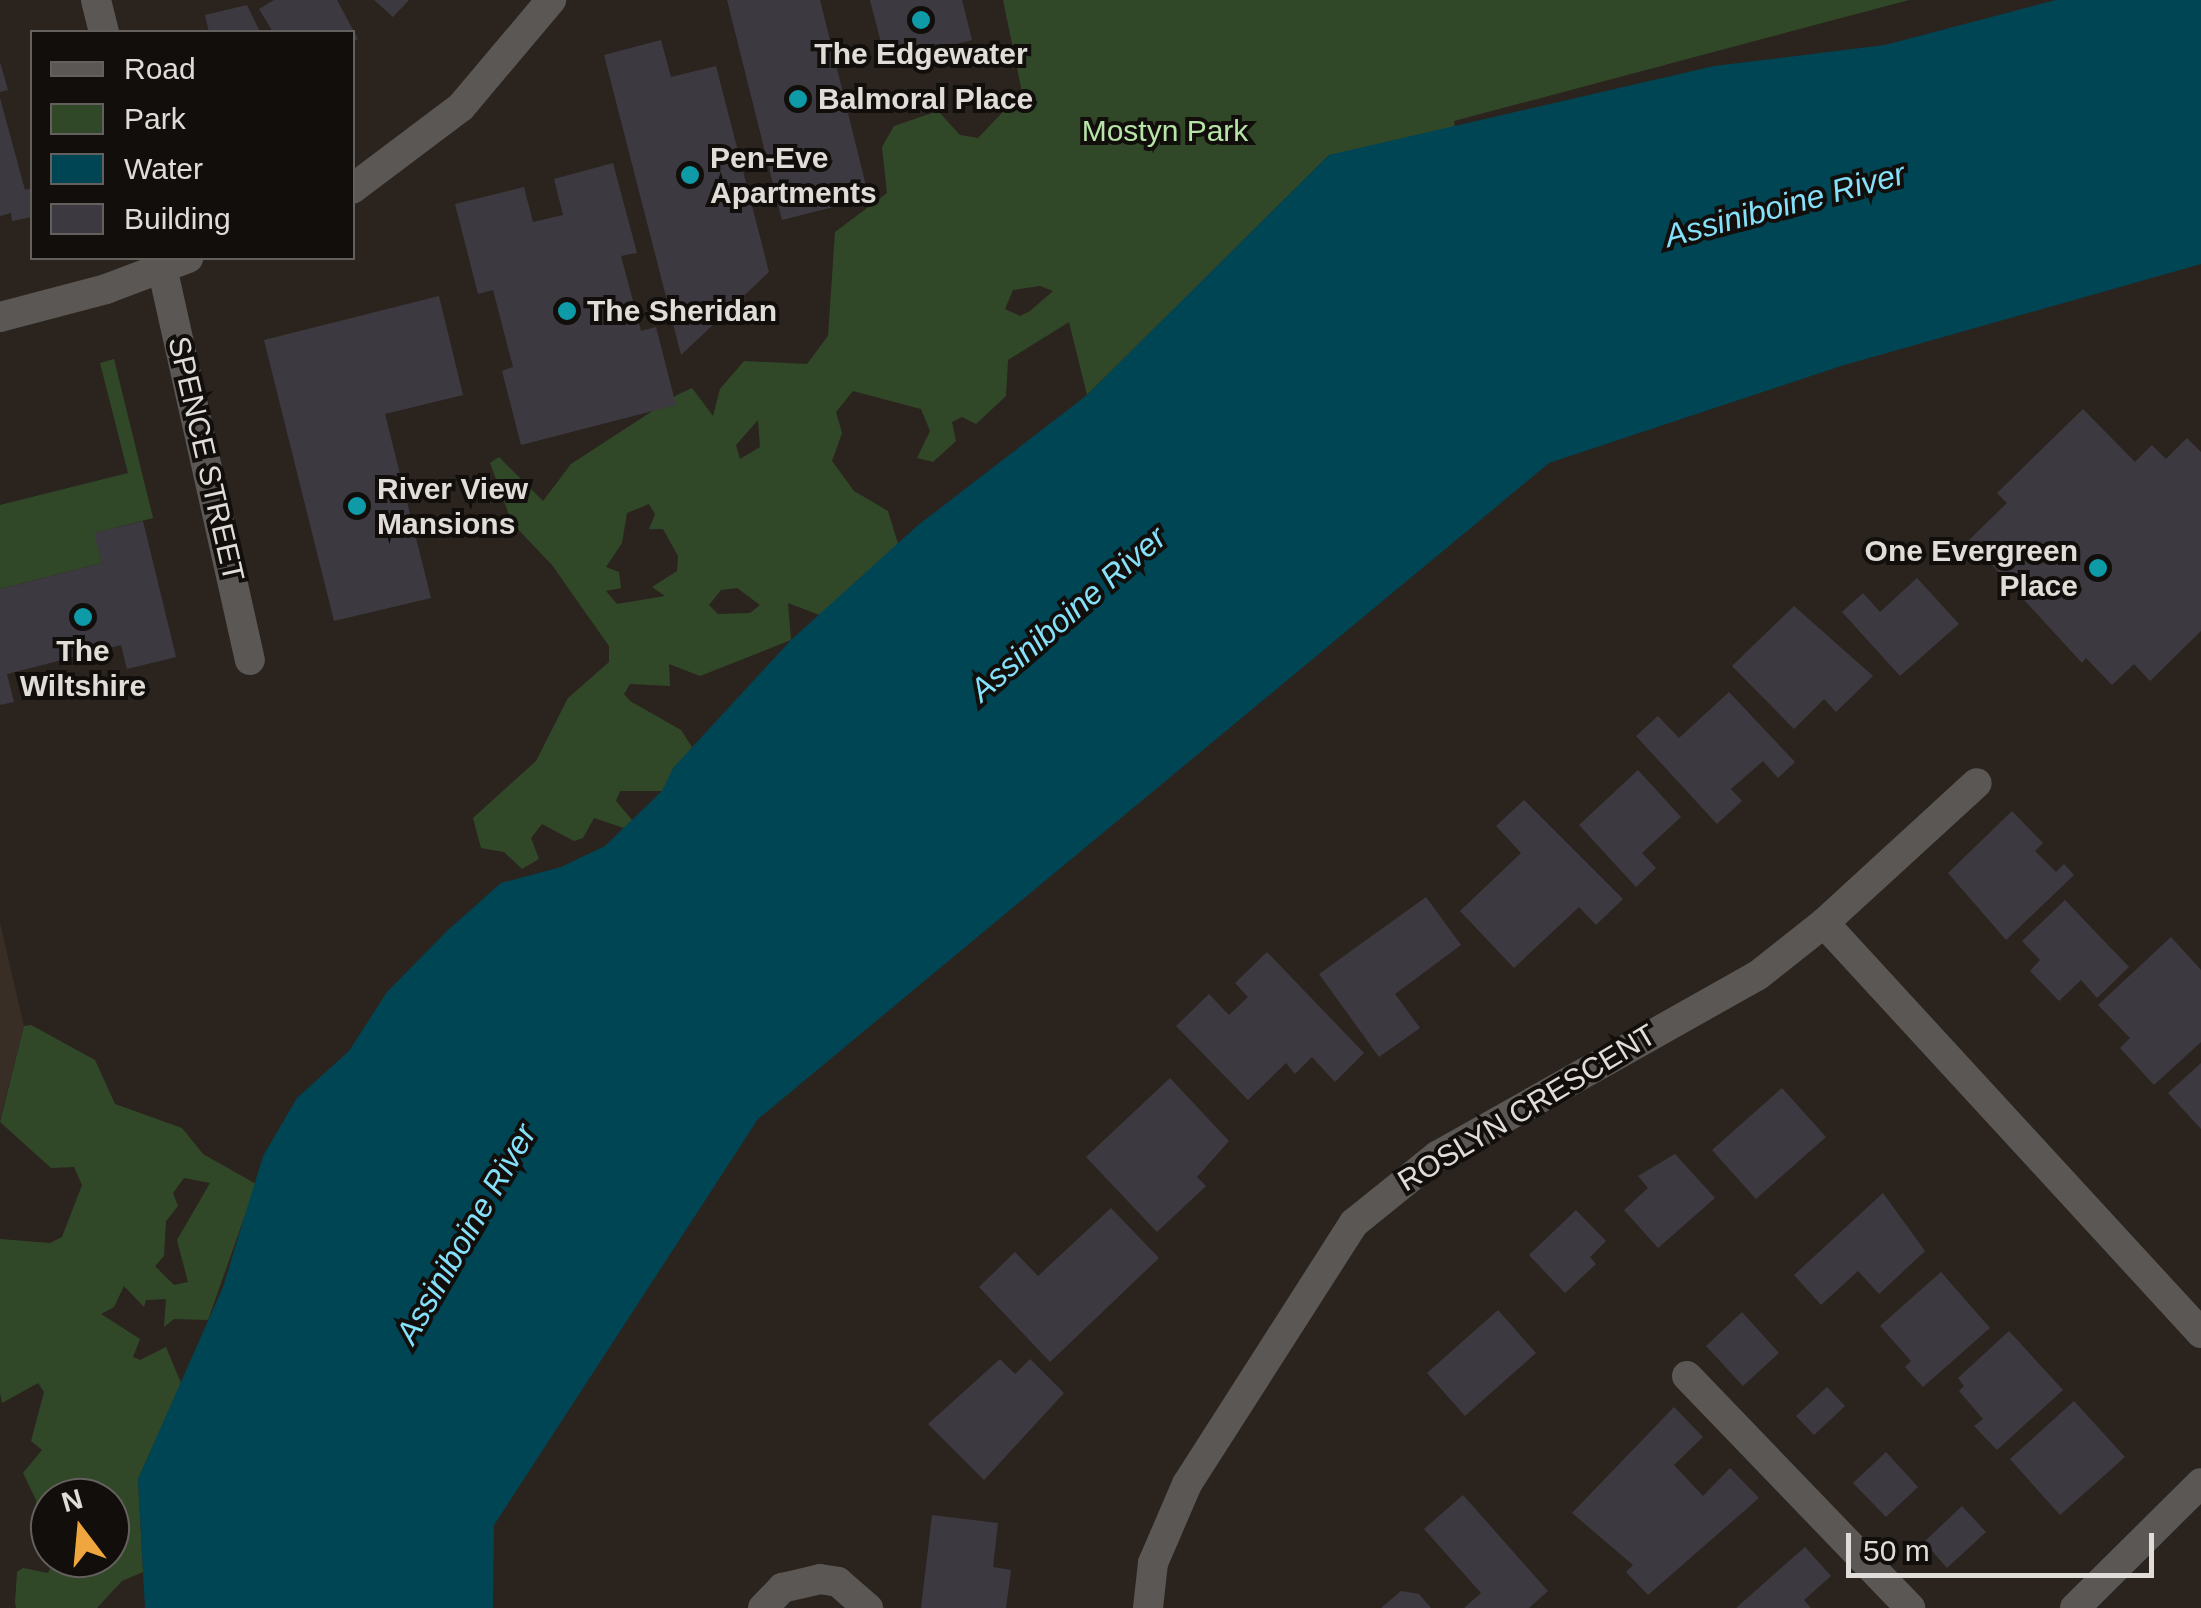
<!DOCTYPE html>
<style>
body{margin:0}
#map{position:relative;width:2201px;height:1608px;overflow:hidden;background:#2b241e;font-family:Helvetica,sans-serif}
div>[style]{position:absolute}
.built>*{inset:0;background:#392e25}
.green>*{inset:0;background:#314828}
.water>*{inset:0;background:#004554}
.building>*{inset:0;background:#3d3940}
.minor>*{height:30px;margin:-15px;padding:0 15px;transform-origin:15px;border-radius:15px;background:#5a5754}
.dots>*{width:28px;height:28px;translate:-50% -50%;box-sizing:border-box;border:5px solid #110e0b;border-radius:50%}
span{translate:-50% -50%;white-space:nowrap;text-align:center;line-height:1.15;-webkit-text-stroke:8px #110e0b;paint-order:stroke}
.poi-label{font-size:30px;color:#e0dcd8;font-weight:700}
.left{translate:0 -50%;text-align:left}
.right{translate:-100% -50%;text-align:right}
.park-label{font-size:30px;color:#b7e4a7}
.street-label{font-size:30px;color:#e0dcd8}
.water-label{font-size:32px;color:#85e1fa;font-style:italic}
.legend{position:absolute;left:30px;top:30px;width:325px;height:230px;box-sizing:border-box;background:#110e0b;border:2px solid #64605d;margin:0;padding:12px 18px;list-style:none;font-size:30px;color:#e0dcd8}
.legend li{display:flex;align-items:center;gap:20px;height:50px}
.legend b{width:50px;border:2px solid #64605d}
.north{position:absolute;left:30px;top:1478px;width:100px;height:100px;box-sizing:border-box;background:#110e0b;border:2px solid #64605d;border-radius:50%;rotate:344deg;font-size:28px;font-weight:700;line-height:40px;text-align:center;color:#e0dcd8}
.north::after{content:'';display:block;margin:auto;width:35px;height:45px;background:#f0a63e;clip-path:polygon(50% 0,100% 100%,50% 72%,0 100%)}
.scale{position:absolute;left:1846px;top:1533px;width:308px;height:45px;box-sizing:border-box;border:5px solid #e0dcd8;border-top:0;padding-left:12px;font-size:30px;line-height:35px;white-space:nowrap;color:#e0dcd8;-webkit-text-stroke:8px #110e0b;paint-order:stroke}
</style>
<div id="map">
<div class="built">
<div style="clip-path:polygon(0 923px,24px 1026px,0 1119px)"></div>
</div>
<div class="green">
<div style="clip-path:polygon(evenodd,1003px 0,1909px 0,1454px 121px,1455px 130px,1329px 155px,1087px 395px,1069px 322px,1008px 360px,1006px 396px,976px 424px,962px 417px,952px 422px,956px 441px,933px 462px,917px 458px,930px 431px,921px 409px,853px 391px,836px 412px,842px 433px,832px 461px,854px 491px,888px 511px,898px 544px,822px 616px,788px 603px,791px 640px,700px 676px,669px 664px,670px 686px,630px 684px,624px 694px,630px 701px,681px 730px,692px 747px,662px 791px,620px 791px,616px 801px,632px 820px,624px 828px,594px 818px,583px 838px,574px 841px,542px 824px,531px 838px,539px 859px,522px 869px,504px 852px,481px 848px,473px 818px,536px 761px,568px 698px,609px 662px,609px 646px,552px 565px,512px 523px,490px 463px,499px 457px,543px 501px,571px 464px,677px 395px,692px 388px,713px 416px,720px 389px,744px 361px,807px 364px,828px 336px,835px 232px,887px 193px,882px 147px,894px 126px,938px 111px,960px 135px,978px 138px,1022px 92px,1003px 0,1040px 286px,1053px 291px,1030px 311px,1020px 316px,1005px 309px,1013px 290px,1040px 286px,1003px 0,758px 420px,760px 447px,740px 459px,736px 445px,758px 420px,1003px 0,649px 504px,655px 514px,649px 529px,663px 529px,678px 556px,677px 571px,652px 587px,665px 596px,617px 604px,606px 591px,621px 588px,619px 572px,606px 567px,622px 543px,627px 513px,649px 504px,1003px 0,737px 588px,760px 605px,750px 613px,718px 614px,709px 605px,721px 590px,737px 588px)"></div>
<div style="clip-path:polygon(114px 359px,153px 518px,95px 533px,102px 563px,0 589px,0 505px,128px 473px,100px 363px)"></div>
<div style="clip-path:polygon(evenodd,31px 1025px,95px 1060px,115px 1104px,182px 1128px,203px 1154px,256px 1184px,208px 1320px,174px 1319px,164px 1327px,166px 1299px,146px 1300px,144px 1307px,124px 1286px,114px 1307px,101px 1314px,140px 1339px,133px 1357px,140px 1360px,166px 1347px,181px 1383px,138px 1479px,143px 1572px,122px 1581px,97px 1608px,16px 1608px,15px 1603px,17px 1572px,23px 1568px,48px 1573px,55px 1558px,110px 1558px,110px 1498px,50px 1498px,50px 1553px,42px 1546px,36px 1500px,23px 1473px,42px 1450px,31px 1441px,44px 1392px,38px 1383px,2px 1403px,0 1393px,0 1239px,50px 1243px,62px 1237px,82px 1185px,74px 1167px,51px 1168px,0 1122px,24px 1026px,31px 1025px,184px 1178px,210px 1183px,177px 1240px,188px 1282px,174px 1285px,155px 1266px,164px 1256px,166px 1221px,178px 1206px,173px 1193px,184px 1178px)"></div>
</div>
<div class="water">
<div style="clip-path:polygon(2056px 0,2201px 0,2201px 264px,1841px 366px,1549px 463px,758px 1119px,494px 1525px,493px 1608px,145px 1608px,138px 1479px,223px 1287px,263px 1156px,297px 1098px,349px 1051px,387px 992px,448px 930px,501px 883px,561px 867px,605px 846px,662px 791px,673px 768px,791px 640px,917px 526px,1087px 395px,1329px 155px,1714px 66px,1885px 45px)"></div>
</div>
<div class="building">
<div style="clip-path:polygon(274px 0,337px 0,358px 39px,352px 42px,352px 32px,273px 32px,259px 9px)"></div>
<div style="clip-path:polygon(374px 0,409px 0,393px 17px)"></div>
<div style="clip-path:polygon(727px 0,820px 0,869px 198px,782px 220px)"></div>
<div style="clip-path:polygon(870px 0,962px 0,972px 40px,886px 62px)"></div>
<div style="clip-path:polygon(247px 5px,260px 32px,209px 32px,205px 15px)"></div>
<div style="clip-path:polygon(661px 40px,671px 77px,716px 66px,769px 272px,681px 355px,604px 55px)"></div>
<div style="clip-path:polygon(0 62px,8px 90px,0 92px)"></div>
<div style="clip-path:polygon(0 98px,25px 190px,32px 188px,32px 217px,12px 221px,11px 213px,0 216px)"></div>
<div style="clip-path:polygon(613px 163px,637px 253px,621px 256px,641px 331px,656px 327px,676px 405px,521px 445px,502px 371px,513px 367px,493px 290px,478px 294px,455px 204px,524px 187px,533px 222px,563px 215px,554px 179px)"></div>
<div style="clip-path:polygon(439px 296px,463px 395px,385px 414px,431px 598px,334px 621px,264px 340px)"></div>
<div style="clip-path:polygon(2083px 409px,2135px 462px,2152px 445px,2166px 459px,2187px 438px,2201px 452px,2201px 631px,2150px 681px,2134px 664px,2112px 685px,2086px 658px,2082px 663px,1969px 540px,2007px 503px,1997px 493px)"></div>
<div style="clip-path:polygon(143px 521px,176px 657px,127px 669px,121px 645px,7px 674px,14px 702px,0 705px,0 589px,102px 563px,94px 533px)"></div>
<div style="clip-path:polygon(1917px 578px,1959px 624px,1900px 676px,1842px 612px,1863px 593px,1880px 612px)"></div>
<div style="clip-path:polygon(1794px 606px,1873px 676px,1836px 712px,1824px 699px,1794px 729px,1732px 666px)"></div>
<div style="clip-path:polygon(1729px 692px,1795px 762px,1778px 778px,1763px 761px,1731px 789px,1742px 801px,1717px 824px,1636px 736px,1658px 716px,1679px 738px)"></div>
<div style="clip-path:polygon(1638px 770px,1681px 817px,1642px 853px,1656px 868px,1636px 887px,1579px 825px)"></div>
<div style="clip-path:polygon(1524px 800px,1623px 899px,1596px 925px,1579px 907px,1514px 968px,1460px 911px,1521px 853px,1496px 826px)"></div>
<div style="clip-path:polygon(2012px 811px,2043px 843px,2035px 851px,2056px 872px,2064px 864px,2074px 875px,2006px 940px,1948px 873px)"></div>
<div style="clip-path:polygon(1426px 897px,1461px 945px,1395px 994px,1420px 1028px,1379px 1057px,1319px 974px)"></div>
<div style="clip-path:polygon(2065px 900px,2129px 967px,2097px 998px,2081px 980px,2059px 1001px,2030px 971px,2040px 960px,2022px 941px)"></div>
<div style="clip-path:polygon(2171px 937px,2201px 970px,2201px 1042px,2154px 1085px,2120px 1048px,2130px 1038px,2098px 1005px)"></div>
<div style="clip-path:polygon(1267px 952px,1364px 1053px,1335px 1082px,1312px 1057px,1295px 1074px,1286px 1063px,1248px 1100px,1176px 1026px,1209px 994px,1229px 1015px,1248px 997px,1235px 983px)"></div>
<div style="clip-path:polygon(2201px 1063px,2201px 1129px,2168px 1093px)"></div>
<div style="clip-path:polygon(1170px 1078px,1229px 1141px,1197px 1177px,1206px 1186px,1157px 1232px,1086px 1157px)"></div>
<div style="clip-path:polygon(1782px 1088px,1826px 1137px,1756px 1199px,1712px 1150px)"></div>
<div style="clip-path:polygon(1675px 1154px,1715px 1198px,1658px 1248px,1624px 1210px,1648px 1188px,1638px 1176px)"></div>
<div style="clip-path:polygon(1883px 1193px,1925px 1251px,1879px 1294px,1858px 1271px,1821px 1305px,1794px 1275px)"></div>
<div style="clip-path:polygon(1111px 1208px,1159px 1258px,1050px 1362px,979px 1287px,1015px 1252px,1038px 1276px)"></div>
<div style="clip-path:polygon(1576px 1210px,1606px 1241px,1590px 1257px,1596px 1264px,1565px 1293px,1529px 1255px)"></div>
<div style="clip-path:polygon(1941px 1272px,1990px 1328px,1923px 1387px,1905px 1367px,1911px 1361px,1880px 1326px)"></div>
<div style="clip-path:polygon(1498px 1310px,1536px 1353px,1465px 1416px,1427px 1373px)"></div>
<div style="clip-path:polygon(1742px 1312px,1779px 1353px,1743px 1386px,1706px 1346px)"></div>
<div style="clip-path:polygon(2009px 1331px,2063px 1390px,1997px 1450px,1974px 1426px,1983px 1419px,1959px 1391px,1964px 1386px,1958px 1378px)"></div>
<div style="clip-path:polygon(1000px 1359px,1015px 1374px,1030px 1359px,1064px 1393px,984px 1480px,928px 1424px)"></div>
<div style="clip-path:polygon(1827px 1387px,1845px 1406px,1814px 1435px,1796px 1416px)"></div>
<div style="clip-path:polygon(2074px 1401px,2125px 1457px,2060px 1515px,2010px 1459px)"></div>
<div style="clip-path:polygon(1674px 1407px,1703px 1437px,1674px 1465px,1703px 1496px,1730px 1468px,1759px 1498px,1648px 1595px,1626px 1572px,1633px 1565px,1572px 1513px)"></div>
<div style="clip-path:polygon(1886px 1452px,1918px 1487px,1886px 1517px,1853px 1483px)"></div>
<div style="clip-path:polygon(1463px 1495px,1548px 1591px,1529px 1608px,1464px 1608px,1481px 1593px,1424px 1529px)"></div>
<div style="clip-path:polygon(1962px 1506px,1986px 1532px,1947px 1568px,1924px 1542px)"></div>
<div style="clip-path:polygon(932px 1515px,998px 1523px,993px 1567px,1011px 1570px,1006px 1608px,921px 1608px)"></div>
<div style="clip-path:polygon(1805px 1547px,1831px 1576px,1804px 1600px,1811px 1608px,1736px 1608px)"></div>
<div style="clip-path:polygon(1401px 1591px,1419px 1594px,1431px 1608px,1381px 1608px)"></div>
</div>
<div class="minor">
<div style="left:96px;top:0;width:33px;rotate:76deg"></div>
<div style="left:352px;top:189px;width:136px;rotate:-37deg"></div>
<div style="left:461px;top:107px;width:140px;rotate:-49.9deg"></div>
<div style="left:160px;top:258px;width:412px;rotate:77.4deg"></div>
<div style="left:0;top:317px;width:110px;rotate:-14.8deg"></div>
<div style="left:106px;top:289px;width:88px;rotate:-20.7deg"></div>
<div style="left:1824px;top:923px;width:207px;rotate:-42.5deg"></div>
<div style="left:1687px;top:1376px;width:322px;rotate:46.1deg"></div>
<div style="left:763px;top:1608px;width:28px;rotate:-46deg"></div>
<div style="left:782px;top:1588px;width:39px;rotate:-13deg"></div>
<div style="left:820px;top:1579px;width:18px;rotate:9deg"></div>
<div style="left:838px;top:1582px;width:40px;rotate:41deg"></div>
<div style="left:1148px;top:1608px;width:45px;rotate:-83.7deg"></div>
<div style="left:1153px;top:1563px;width:86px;rotate:-66.7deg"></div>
<div style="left:1187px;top:1484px;width:310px;rotate:-57.4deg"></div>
<div style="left:1354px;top:1223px;width:107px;rotate:-38.9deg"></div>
<div style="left:1437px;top:1156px;width:367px;rotate:-29.4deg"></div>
<div style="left:1757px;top:976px;width:85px;rotate:-38.3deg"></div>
<div style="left:1824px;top:923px;width:557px;rotate:47.4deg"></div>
<div style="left:2075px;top:1608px;width:177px;rotate:-44.8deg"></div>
</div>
<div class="dots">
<div style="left:921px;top:20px;background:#0f9aa8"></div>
<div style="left:798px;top:99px;background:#0f9aa8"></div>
<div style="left:690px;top:175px;background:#0f9aa8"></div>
<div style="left:567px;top:311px;background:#0f9aa8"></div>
<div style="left:357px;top:506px;background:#0f9aa8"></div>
<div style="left:2098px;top:568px;background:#0f9aa8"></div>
<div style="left:83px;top:617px;background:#0f9aa8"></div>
</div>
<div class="poi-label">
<span style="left:921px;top:54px">The Edgewater</span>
<span class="left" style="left:818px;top:99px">Balmoral Place</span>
<span class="left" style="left:710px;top:175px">Pen-Eve<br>Apartments</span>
<span class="left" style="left:587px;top:311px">The Sheridan</span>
<span class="left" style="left:377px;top:506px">River View<br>Mansions</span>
<span class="right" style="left:2078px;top:568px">One Evergreen<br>Place</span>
<span style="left:83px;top:668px">The<br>Wiltshire</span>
</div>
<div class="park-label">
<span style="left:1165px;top:131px">Mostyn Park</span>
</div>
<div class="street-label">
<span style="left:206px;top:459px;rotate:77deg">SPENCE STREET</span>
<span style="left:1527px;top:1108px;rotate:-31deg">ROSLYN CRESCENT</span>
</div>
<div class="water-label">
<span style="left:1785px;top:205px;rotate:-15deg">Assiniboine River</span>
<span style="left:1068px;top:614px;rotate:-41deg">Assiniboine River</span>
<span style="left:466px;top:1234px;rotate:-60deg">Assiniboine River</span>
</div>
<ul class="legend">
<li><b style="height:12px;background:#5a5754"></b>Road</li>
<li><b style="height:28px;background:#314828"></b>Park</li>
<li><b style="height:28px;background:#004554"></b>Water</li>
<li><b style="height:28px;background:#3d3940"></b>Building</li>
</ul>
<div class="north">N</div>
<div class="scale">50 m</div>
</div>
